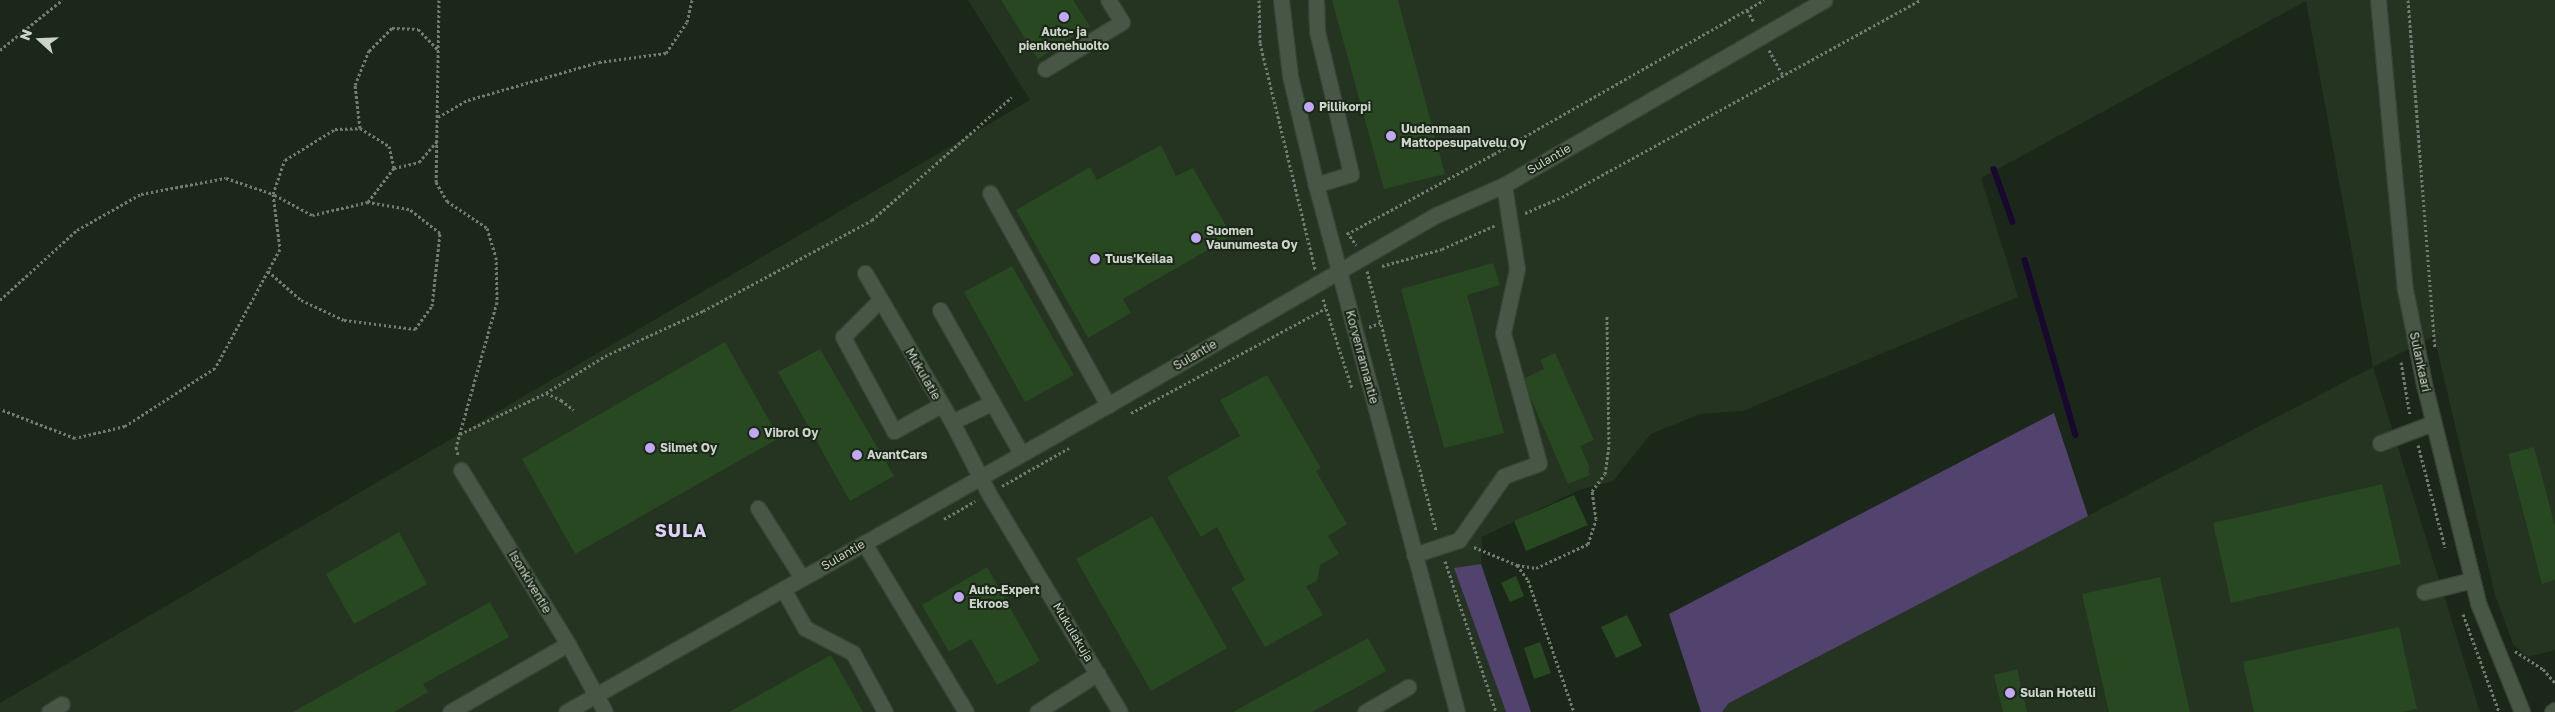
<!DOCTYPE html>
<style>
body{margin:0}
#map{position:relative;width:2555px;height:712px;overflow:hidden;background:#1b2718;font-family:"Golos Text",sans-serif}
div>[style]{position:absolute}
.built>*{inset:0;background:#243421}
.green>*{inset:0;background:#51426e}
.stream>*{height:5.5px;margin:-2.75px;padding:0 2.75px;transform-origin:2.75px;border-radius:2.75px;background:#18072e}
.building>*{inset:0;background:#274820}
.path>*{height:3px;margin-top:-1.5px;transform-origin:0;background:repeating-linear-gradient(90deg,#727c70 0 2.5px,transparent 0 5px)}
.roads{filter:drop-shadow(1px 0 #374334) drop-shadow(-1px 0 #374334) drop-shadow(0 1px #374334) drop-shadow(0 -1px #374334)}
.minor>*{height:15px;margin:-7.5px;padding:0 7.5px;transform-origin:7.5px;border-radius:7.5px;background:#485745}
.dots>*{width:14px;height:14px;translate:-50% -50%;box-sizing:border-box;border:2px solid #1b2718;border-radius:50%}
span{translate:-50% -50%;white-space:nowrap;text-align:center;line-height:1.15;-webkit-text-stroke:4px #1b2718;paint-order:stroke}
.poi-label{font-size:12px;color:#ccd4ca;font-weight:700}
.left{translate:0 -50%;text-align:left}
.street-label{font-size:12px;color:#ccd4ca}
.district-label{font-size:18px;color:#e0d2fd;font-weight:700;letter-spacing:1px}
.north{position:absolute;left:15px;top:15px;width:50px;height:50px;-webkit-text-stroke:4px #1b2718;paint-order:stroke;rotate:290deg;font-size:14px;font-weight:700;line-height:20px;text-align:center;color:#ccd4ca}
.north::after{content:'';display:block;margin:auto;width:18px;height:22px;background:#ccd4ca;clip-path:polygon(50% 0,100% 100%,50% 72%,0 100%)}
</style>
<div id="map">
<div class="built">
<div style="clip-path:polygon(968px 0,2555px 0,2555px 650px,2527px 657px,2513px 644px,2495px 595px,2434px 336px,2373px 367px,2480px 712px,1722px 712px,1729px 703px,2373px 367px,2306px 1px,1981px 178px,2018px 297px,1743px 411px,1700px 414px,1651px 434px,1613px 481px,1579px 490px,1482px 537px,1481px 564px,1454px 568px,1506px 712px,0 712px,0 703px,1030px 100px)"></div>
</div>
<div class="green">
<div style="clip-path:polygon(2054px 413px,2088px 516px,1729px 703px,1722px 712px,1701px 712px,1669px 614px)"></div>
<div style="clip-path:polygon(1481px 564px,1531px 712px,1506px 712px,1454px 568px)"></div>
</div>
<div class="stream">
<div style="left:1994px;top:169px;width:56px;rotate:70.3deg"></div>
<div style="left:2025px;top:260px;width:182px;rotate:73.8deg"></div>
</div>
<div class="building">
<div style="clip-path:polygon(1001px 0,1073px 0,1090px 26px,1038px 59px)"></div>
<div style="clip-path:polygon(1332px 0,1398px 0,1445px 174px,1384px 189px)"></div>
<div style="clip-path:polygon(1161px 145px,1176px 176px,1193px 168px,1232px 236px,1123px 299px,1131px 313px,1088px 338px,1016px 210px,1090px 167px,1097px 180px)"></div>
<div style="clip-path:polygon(1493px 263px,1500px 285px,1467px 295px,1504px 433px,1444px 448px,1401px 289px)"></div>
<div style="clip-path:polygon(1012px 266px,1074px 375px,1025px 402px,964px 292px)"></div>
<div style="clip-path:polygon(725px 342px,779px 438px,575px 554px,522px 459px)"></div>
<div style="clip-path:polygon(820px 349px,894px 476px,850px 501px,778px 372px)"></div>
<div style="clip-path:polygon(1555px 353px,1594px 440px,1580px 446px,1590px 468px,1588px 470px,1590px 475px,1568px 484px,1531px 399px,1525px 378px,1544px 369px,1540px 360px)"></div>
<div style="clip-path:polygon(1267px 375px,1321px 468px,1316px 471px,1347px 524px,1328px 536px,1339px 554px,1320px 565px,1317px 581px,1306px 586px,1323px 615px,1265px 647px,1231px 588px,1245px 580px,1217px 527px,1201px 537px,1167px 477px,1240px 436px,1220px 400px)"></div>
<div style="clip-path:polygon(2534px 447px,2555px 526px,2555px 580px,2542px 584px,2508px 454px)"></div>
<div style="clip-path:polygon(2382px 484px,2401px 564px,2231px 603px,2213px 523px)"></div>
<div style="clip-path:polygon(1574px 495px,1588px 525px,1526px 551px,1514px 521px)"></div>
<div style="clip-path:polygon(1152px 516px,1227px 648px,1151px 691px,1076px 559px)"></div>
<div style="clip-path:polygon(399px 532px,427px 584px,354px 624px,326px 574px)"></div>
<div style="clip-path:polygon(987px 567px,1040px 661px,997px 685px,971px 639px,949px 652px,922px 605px)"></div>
<div style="clip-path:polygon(1516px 576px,1524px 596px,1510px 602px,1501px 583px)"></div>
<div style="clip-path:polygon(2160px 577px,2190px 712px,2109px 712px,2082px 594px)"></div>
<div style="clip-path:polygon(490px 602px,509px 637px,423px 684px,428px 692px,394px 712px,293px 712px)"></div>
<div style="clip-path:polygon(1627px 615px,1642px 646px,1616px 658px,1601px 627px)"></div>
<div style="clip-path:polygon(2399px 627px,2417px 709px,2402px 712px,2254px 712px,2243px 662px)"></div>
<div style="clip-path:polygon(1368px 638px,1386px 671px,1312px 712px,1233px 712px)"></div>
<div style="clip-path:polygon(1540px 642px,1551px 673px,1534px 679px,1524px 648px)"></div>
<div style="clip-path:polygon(831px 655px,863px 712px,729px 712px)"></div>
<div style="clip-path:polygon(2017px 669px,2027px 712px,2003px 712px,1994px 675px)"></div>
</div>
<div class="path">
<div style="left:439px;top:0;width:182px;rotate:90.9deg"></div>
<div style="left:436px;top:182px;width:22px;rotate:60deg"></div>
<div style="left:447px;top:201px;width:48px;rotate:34deg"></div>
<div style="left:487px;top:228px;width:30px;rotate:73deg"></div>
<div style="left:496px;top:257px;width:45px;rotate:88.7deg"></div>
<div style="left:497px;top:302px;width:151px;rotate:105.8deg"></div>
<div style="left:456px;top:447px;width:8px;rotate:76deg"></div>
<div style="left:1259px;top:0;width:43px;rotate:88.7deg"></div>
<div style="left:1260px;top:43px;width:233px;rotate:76.3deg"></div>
<div style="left:2408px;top:0;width:348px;rotate:85.6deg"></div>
<div style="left:1747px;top:10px;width:14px;rotate:60deg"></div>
<div style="left:0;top:50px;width:80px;rotate:-38.9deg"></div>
<div style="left:1769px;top:50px;width:29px;rotate:61deg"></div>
<div style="left:438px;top:117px;width:34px;rotate:-30deg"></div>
<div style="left:468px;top:100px;width:136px;rotate:-16.2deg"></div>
<div style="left:599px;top:62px;width:68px;rotate:-7.7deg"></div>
<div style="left:666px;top:53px;width:37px;rotate:-56deg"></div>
<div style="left:687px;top:22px;width:23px;rotate:-77deg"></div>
<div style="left:360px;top:128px;width:34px;rotate:32deg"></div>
<div style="left:389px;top:146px;width:23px;rotate:77deg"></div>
<div style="left:394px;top:168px;width:43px;rotate:127.4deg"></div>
<div style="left:368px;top:202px;width:57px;rotate:166.9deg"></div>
<div style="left:312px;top:215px;width:44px;rotate:-151.7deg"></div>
<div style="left:273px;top:194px;width:36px;rotate:-71deg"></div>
<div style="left:285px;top:160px;width:59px;rotate:-31.8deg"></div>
<div style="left:335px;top:129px;width:25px;rotate:-2deg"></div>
<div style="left:360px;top:128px;width:43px;rotate:-96.6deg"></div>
<div style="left:355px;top:85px;width:37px;rotate:-68deg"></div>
<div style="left:369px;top:51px;width:33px;rotate:-45deg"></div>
<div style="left:392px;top:28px;width:26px;rotate:2deg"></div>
<div style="left:418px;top:29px;width:28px;rotate:46deg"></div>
<div style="left:394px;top:168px;width:26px;rotate:-13deg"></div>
<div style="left:419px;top:162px;width:29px;rotate:-49deg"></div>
<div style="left:1525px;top:213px;width:40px;rotate:-23.4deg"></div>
<div style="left:1562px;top:197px;width:409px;rotate:-28.8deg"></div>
<div style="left:1347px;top:232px;width:16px;rotate:55deg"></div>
<div style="left:1347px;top:234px;width:167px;rotate:-28.6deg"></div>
<div style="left:1494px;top:154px;width:311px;rotate:-29.7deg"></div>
<div style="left:1382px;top:266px;width:62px;rotate:-15.8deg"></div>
<div style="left:1442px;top:249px;width:59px;rotate:-24deg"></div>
<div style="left:268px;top:271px;width:44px;rotate:41.3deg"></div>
<div style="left:301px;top:300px;width:47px;rotate:24.9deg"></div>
<div style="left:344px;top:320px;width:72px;rotate:7.2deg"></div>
<div style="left:415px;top:329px;width:29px;rotate:-54deg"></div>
<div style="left:432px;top:306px;width:73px;rotate:-83.7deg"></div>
<div style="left:440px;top:233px;width:39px;rotate:-142deg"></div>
<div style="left:409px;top:209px;width:42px;rotate:-170.3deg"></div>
<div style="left:1367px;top:271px;width:269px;rotate:75.1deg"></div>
<div style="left:1323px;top:299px;width:94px;rotate:72deg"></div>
<div style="left:0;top:300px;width:104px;rotate:-42.3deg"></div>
<div style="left:77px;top:230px;width:73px;rotate:-29.4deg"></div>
<div style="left:141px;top:194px;width:86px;rotate:-10.7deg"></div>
<div style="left:226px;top:178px;width:50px;rotate:18.8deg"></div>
<div style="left:273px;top:194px;width:55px;rotate:82.7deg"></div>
<div style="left:280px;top:249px;width:136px;rotate:118.6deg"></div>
<div style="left:215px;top:368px;width:107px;rotate:147.2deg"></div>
<div style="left:125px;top:426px;width:51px;rotate:166.5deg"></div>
<div style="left:75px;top:438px;width:80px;rotate:-158.9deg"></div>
<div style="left:1369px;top:327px;width:12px;rotate:-20deg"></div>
<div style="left:2401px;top:362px;width:54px;rotate:80.4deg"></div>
<div style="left:546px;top:393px;width:70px;rotate:-32.1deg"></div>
<div style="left:605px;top:356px;width:108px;rotate:-24.7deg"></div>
<div style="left:703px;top:311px;width:192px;rotate:-28.3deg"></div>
<div style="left:872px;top:220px;width:186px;rotate:-41.3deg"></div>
<div style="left:1131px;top:413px;width:221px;rotate:-28.3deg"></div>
<div style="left:460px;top:434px;width:95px;rotate:-25.5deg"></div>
<div style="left:546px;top:393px;width:17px;rotate:25deg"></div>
<div style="left:561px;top:400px;width:16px;rotate:38deg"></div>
<div style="left:2418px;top:445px;width:106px;rotate:75.2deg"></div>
<div style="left:1002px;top:486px;width:77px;rotate:-29.6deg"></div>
<div style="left:944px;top:519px;width:36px;rotate:-30deg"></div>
<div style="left:1474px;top:547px;width:47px;rotate:22.7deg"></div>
<div style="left:1517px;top:565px;width:19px;rotate:54deg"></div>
<div style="left:1528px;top:580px;width:140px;rotate:70.8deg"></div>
<div style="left:1445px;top:561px;width:159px;rotate:71.3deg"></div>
<div style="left:1517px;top:565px;width:19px;rotate:9deg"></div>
<div style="left:1536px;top:568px;width:57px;rotate:-24.8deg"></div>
<div style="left:1588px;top:544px;width:26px;rotate:-72deg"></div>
<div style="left:1596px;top:519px;width:28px;rotate:-98deg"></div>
<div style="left:1592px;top:491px;width:21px;rotate:-53deg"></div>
<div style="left:1605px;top:474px;width:30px;rotate:-82deg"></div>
<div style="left:1609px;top:444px;width:129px;rotate:-90.9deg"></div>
<div style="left:2463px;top:614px;width:104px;rotate:69.8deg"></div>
<div style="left:2515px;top:651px;width:33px;rotate:33deg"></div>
<div style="left:2543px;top:669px;width:18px;rotate:49deg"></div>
</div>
<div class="roads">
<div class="minor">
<div style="left:1281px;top:0;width:77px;rotate:83.2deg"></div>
<div style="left:1290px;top:76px;width:112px;rotate:76.6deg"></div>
<div style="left:1316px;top:185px;width:546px;rotate:75.02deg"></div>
<div style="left:1316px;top:0;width:31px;rotate:88deg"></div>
<div style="left:1317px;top:31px;width:147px;rotate:76.6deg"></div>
<div style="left:1351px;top:174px;width:37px;rotate:163deg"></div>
<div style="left:2378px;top:0;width:290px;rotate:84.7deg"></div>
<div style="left:2405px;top:289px;width:97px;rotate:78.7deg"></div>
<div style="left:2424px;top:384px;width:226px;rotate:76.1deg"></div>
<div style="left:2478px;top:603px;width:118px;rotate:68deg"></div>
<div style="left:1045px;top:69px;width:90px;rotate:-31.4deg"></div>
<div style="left:1122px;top:22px;width:26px;rotate:-122deg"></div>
<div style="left:990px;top:193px;width:243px;rotate:60.9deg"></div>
<div style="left:865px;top:273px;width:173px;rotate:59.7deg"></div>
<div style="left:952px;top:422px;width:81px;rotate:62.8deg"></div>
<div style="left:989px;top:494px;width:254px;rotate:59deg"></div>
<div style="left:880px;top:300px;width:52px;rotate:135deg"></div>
<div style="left:843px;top:337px;width:107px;rotate:61.5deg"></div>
<div style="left:894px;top:431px;width:54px;rotate:-29deg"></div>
<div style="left:940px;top:310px;width:164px;rotate:60.5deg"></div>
<div style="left:952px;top:422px;width:43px;rotate:-26deg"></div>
<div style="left:2380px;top:443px;width:57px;rotate:-20.7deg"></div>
<div style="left:461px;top:470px;width:204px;rotate:58.4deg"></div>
<div style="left:568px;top:644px;width:77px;rotate:61.4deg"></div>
<div style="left:758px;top:508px;width:83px;rotate:57.8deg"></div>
<div style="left:864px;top:543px;width:197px;rotate:58.9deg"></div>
<div style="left:1414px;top:555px;width:47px;rotate:-18.4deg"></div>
<div style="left:1459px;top:540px;width:78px;rotate:-54.9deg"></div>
<div style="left:1504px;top:476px;width:37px;rotate:-20deg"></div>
<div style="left:1539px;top:463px;width:135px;rotate:-105.5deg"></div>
<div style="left:1503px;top:333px;width:66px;rotate:-77.7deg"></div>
<div style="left:1517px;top:269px;width:85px;rotate:-98.8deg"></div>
<div style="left:783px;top:589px;width:45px;rotate:60.6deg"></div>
<div style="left:805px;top:628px;width:54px;rotate:27.5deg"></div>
<div style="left:853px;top:653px;width:67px;rotate:61.5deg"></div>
<div style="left:2424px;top:592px;width:49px;rotate:-14deg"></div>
<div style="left:49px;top:712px;width:15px;rotate:-32deg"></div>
<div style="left:450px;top:712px;width:136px;rotate:-30deg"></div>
<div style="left:566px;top:712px;width:623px;rotate:-29.53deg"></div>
<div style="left:1108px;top:405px;width:379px;rotate:-30.1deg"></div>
<div style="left:1436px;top:215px;width:74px;rotate:-23.8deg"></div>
<div style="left:1504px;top:185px;width:370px;rotate:-30deg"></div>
<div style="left:1037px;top:712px;width:72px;rotate:-32.6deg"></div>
<div style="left:1365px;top:712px;width:50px;rotate:-30.2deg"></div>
<div style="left:2552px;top:712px;width:4px;rotate:-34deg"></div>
</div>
</div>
<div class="dots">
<div style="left:1064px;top:17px;background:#c2a8f3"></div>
<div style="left:1309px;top:107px;background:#c2a8f3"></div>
<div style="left:1391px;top:136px;background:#c2a8f3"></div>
<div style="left:1196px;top:238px;background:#c2a8f3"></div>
<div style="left:1095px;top:259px;background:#c2a8f3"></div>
<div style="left:754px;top:433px;background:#c2a8f3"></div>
<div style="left:650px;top:448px;background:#c2a8f3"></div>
<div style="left:857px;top:455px;background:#c2a8f3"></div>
<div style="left:959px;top:597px;background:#c2a8f3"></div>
<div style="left:2010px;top:693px;background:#c2a8f3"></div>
</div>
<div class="poi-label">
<span style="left:1064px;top:39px">Auto- ja<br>pienkonehuolto</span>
<span class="left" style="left:1319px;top:107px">Pillikorpi</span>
<span class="left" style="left:1401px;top:136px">Uudenmaan<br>Mattopesupalvelu Oy</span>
<span class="left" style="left:1206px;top:238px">Suomen<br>Vaunumesta Oy</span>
<span class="left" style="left:1105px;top:259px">Tuus'Keilaa</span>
<span class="left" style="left:764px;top:433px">Vibrol Oy</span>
<span class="left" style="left:660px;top:448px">Silmet Oy</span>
<span class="left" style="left:867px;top:455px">AvantCars</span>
<span class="left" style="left:969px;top:597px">Auto-Expert<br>Ekroos</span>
<span class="left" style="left:2020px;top:693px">Sulan Hotelli</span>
</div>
<div class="street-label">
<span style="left:1549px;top:159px;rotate:-30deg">Sulantie</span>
<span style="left:1195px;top:355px;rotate:-30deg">Sulantie</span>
<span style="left:1362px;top:357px;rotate:75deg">Korvenrannantie</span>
<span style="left:2420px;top:362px;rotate:78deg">Sulankaari</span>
<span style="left:923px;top:374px;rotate:60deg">Mukulatie</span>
<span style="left:843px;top:555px;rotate:-30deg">Sulantie</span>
<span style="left:530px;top:582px;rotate:59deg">Isonkiventie</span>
<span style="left:1073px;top:632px;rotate:59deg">Mukulakuja</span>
</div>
<div class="district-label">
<span style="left:681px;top:530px">SULA</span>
</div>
<div class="north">N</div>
</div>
